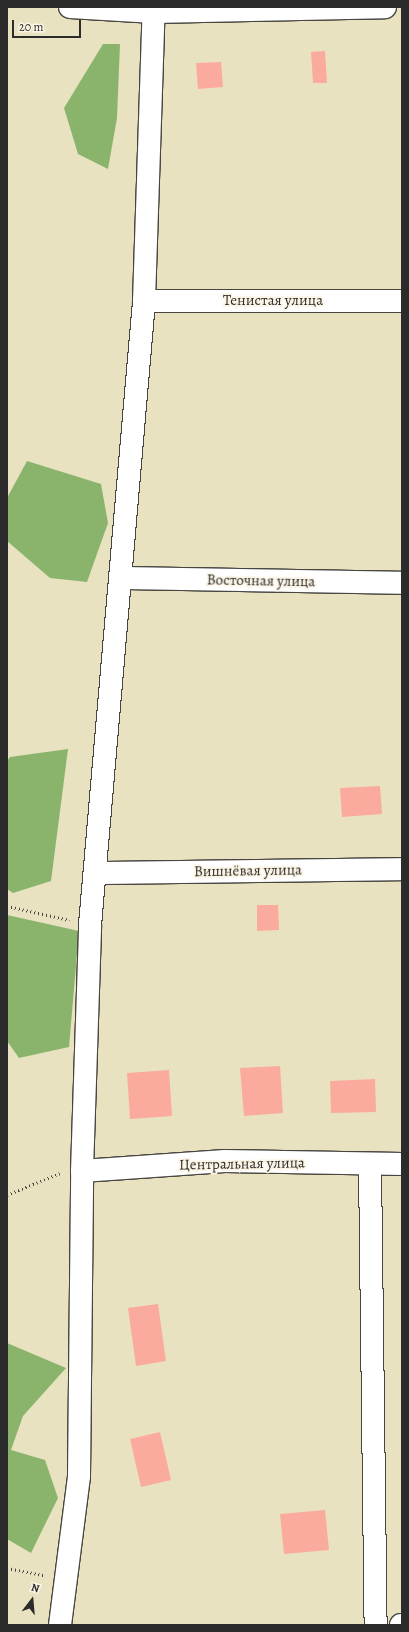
<!DOCTYPE html>
<meta charset="utf-8">
<style>
body{margin:0}
#map{position:relative;width:409px;height:1632px;overflow:hidden;background:#e9e2c0;font-family:Alegreya,serif}
div>[style]{position:absolute}
.forest>*{inset:0;background:#8ab46c}
.building>*{inset:0;background:#fbab9d}
.path>*{height:2.5px;margin-top:-1.25px;transform-origin:0;background:repeating-linear-gradient(90deg,#484641 0 1px,transparent 0 4px)}
.roads{filter:drop-shadow(1px 0 #484641) drop-shadow(-1px 0 #484641) drop-shadow(0 1px #484641) drop-shadow(0 -1px #484641)}
.minor>*{height:22px;margin:-11px;padding:0 11px;transform-origin:11px;border-radius:11px;background:#fff}
span{translate:-50% -50%;white-space:nowrap;text-align:center;line-height:1.15;-webkit-text-stroke:3.5px #fcf5e5;paint-order:stroke}
.street-label{font-size:15px;color:#2b2b2b}
.frame{position:absolute;inset:0;border:8px solid #2b2b2b;pointer-events:none}
.north{position:absolute;left:12px;top:1580px;width:40px;height:40px;-webkit-text-stroke:3px #fcf5e5;paint-order:stroke;rotate:16deg;font-size:11px;font-weight:700;line-height:16px;text-align:center;color:#2b2b2b}
.north::after{content:'';display:block;margin:auto;width:14px;height:18px;background:#2b2b2b;clip-path:polygon(50% 0,100% 100%,50% 72%,0 100%)}
.scale{position:absolute;left:12px;top:20px;width:69px;height:18px;box-sizing:border-box;border:2px solid #2b2b2b;border-top:0;padding-left:5px;font-size:12px;line-height:14px;white-space:nowrap;color:#2b2b2b;-webkit-text-stroke:3px #fcf5e5;paint-order:stroke}
</style>
<div id="map">
<div class="forest">
<div style="clip-path:polygon(103px 44px,120px 44px,117px 118px,108px 169px,78px 154px,64px 108px)"></div>
<div style="clip-path:polygon(27px 461px,101px 484px,108px 523px,87px 582px,50px 578px,7px 541px,7px 498px)"></div>
<div style="clip-path:polygon(68px 749px,51px 881px,13px 893px,7px 889px,7px 761px,10px 757px)"></div>
<div style="clip-path:polygon(7px 915px,79px 931px,69px 1047px,19px 1058px,7px 1041px)"></div>
<div style="clip-path:polygon(7px 1343px,66px 1368px,23px 1416px,11px 1450px,45px 1460px,58px 1498px,31px 1553px,7px 1539px)"></div>
</div>
<div class="building">
<div style="clip-path:polygon(325px 51px,327px 83px,313px 83px,311px 52px)"></div>
<div style="clip-path:polygon(221px 62px,223px 87px,198px 89px,196px 63px)"></div>
<div style="clip-path:polygon(380px 786px,382px 814px,342px 817px,340px 788px)"></div>
<div style="clip-path:polygon(257px 905px,278px 905px,279px 930px,257px 931px)"></div>
<div style="clip-path:polygon(280px 1066px,283px 1113px,244px 1116px,240px 1068px)"></div>
<div style="clip-path:polygon(169px 1070px,172px 1116px,130px 1119px,127px 1073px)"></div>
<div style="clip-path:polygon(375px 1079px,376px 1112px,331px 1113px,330px 1081px)"></div>
<div style="clip-path:polygon(158px 1304px,166px 1361px,136px 1366px,128px 1308px)"></div>
<div style="clip-path:polygon(160px 1432px,171px 1480px,141px 1487px,130px 1439px)"></div>
<div style="clip-path:polygon(325px 1510px,329px 1550px,284px 1554px,280px 1514px)"></div>
</div>
<div class="path">
<div style="left:7px;top:906px;width:64px;rotate:12.7deg"></div>
<div style="left:7px;top:1195px;width:57px;rotate:-22.5deg"></div>
<div style="left:7px;top:1568px;width:38px;rotate:11deg"></div>
</div>
<div class="roads">
<div class="minor">
<div style="left:70px;top:7px;width:84px;rotate:3.4deg"></div>
<div style="left:154px;top:12px;width:231px;rotate:-1.2deg"></div>
<div style="left:144px;top:301px;width:258px"></div>
<div style="left:121px;top:578px;width:281px;rotate:1deg"></div>
<div style="left:95px;top:873px;width:307px;rotate:-0.7deg"></div>
<div style="left:370px;top:1165px;width:460px;rotate:89.3deg"></div>
<div style="left:82px;top:1171px;width:143px;rotate:-4deg"></div>
<div style="left:225px;top:1161px;width:177px;rotate:1deg"></div>
<div style="left:60px;top:1625px;width:150px;rotate:-82.7deg"></div>
<div style="left:79px;top:1476px;width:305px;rotate:-89.4deg"></div>
<div style="left:82px;top:1171px;width:246px;rotate:-88.1deg"></div>
<div style="left:90px;top:925px;width:626px;rotate:-85.05deg"></div>
<div style="left:144px;top:301px;width:294px;rotate:-88.1deg"></div>
<div style="left:401px;top:1625px;width:1px"></div>
</div>
</div>
<div class="street-label">
<span style="left:273px;top:301px">Тенистая улица</span>
<span style="left:261px;top:581px;rotate:1deg">Восточная улица</span>
<span style="left:248px;top:871px;rotate:-1deg">Вишнёвая улица</span>
<span style="left:242px;top:1164px;rotate:-1deg">Центральная улица</span>
</div>
<div class="frame"></div>
<div class="north">N</div>
<div class="scale">20 m</div>
</div>
